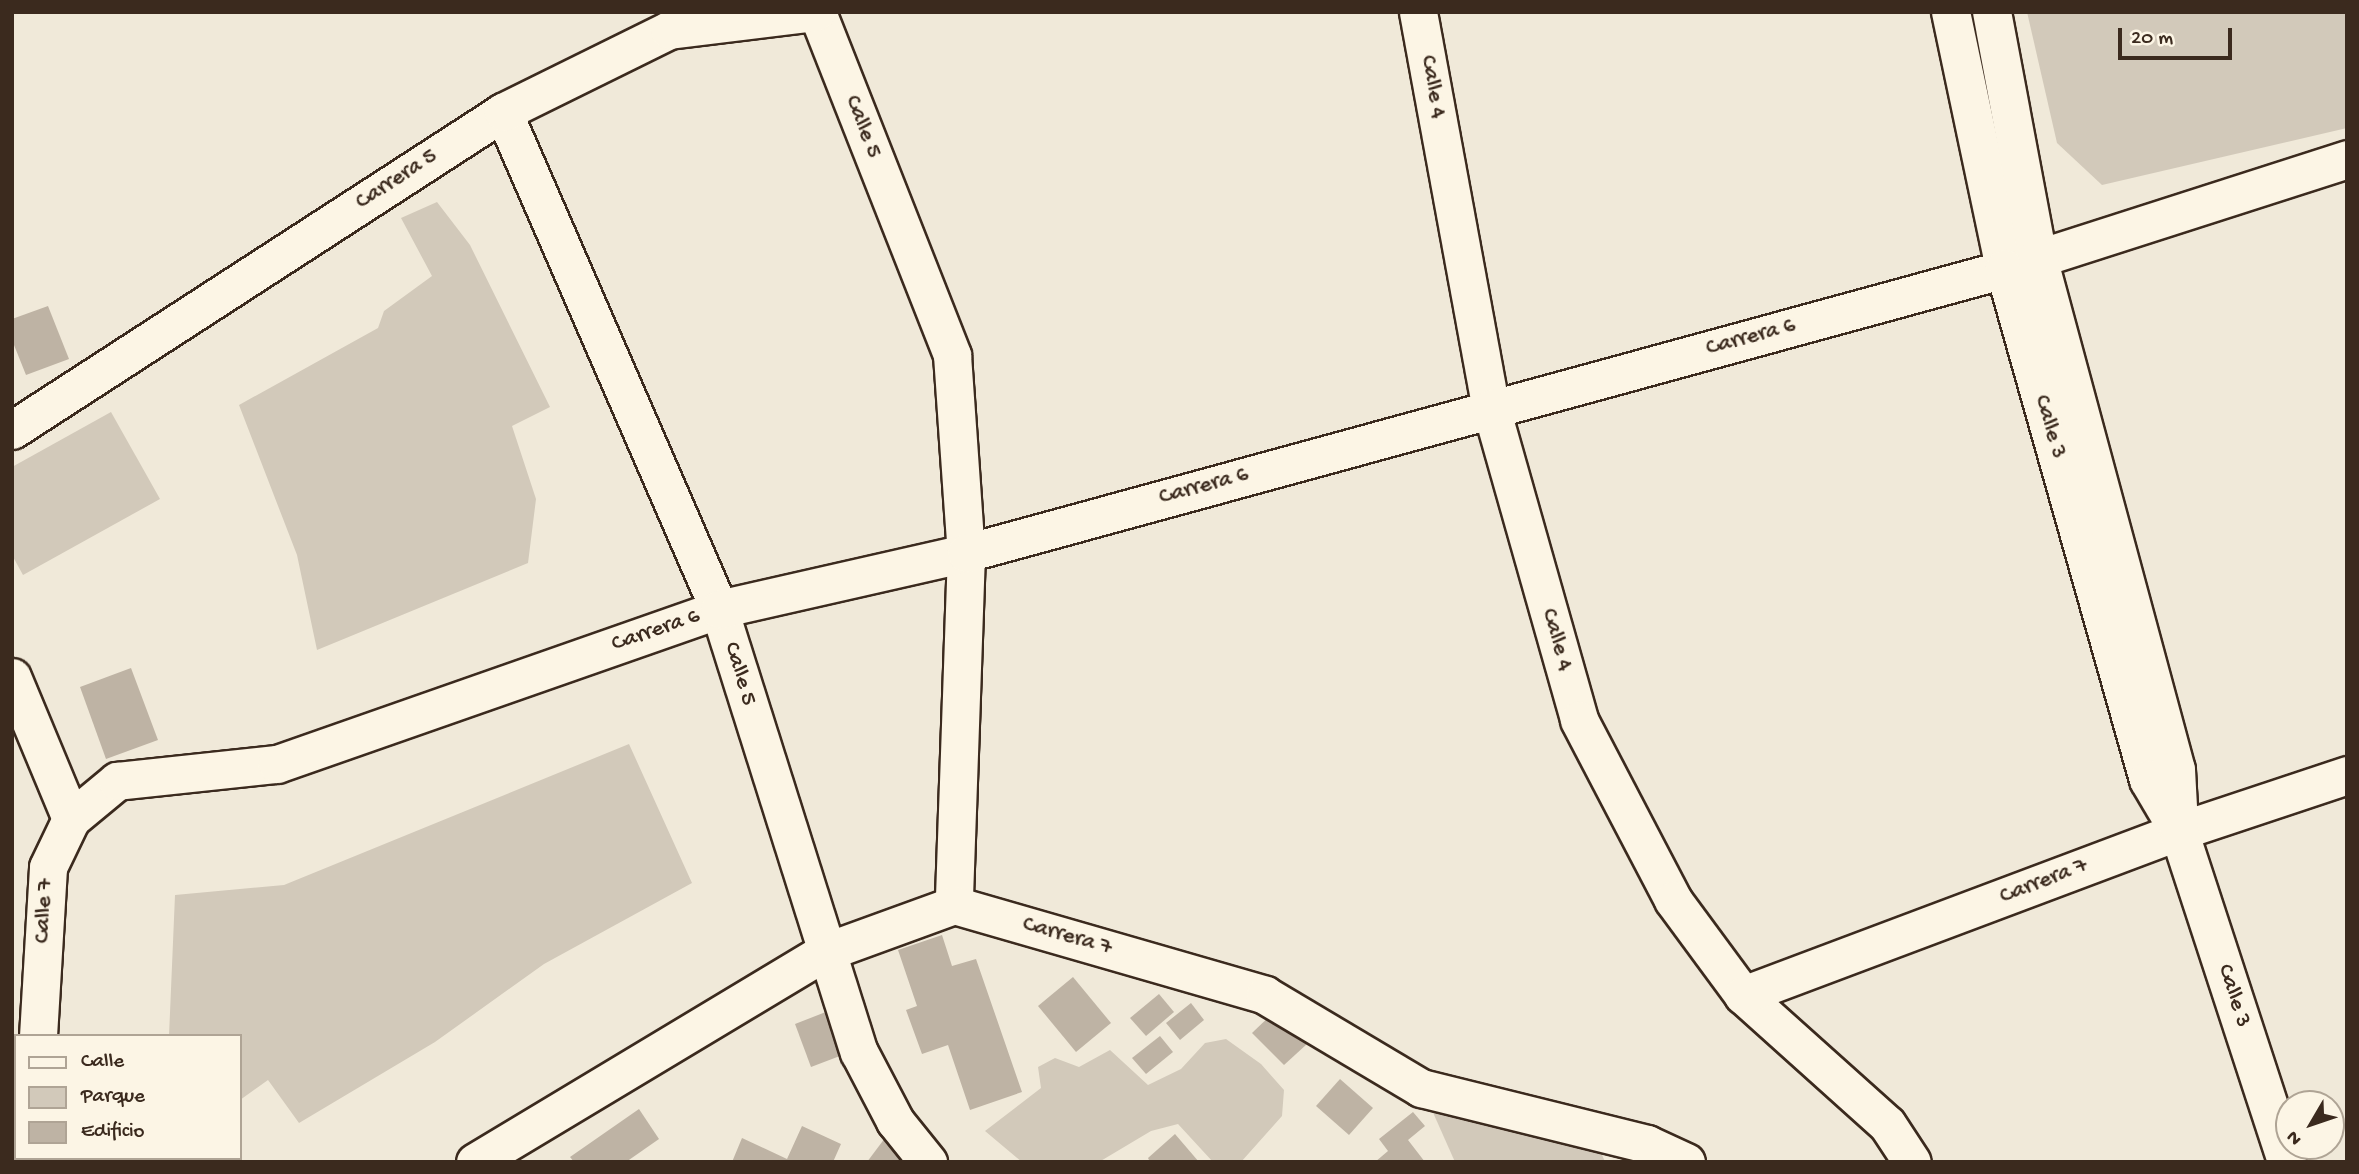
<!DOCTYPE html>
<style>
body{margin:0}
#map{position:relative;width:2359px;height:1174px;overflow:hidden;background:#f0e9d9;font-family:"Gochi Hand",sans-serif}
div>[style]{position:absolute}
.green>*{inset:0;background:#d2c9ba}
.building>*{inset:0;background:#beb3a4}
.roads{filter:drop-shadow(2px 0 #3b2a1e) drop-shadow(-2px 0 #3b2a1e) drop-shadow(0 2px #3b2a1e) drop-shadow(0 -2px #3b2a1e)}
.minor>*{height:37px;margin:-18.5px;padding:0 18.5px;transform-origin:18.5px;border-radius:18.5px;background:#fcf5e5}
.major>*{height:38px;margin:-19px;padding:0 19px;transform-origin:19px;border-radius:19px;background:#fcf5e5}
span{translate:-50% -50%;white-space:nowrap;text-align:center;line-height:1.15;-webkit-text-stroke:6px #fcf5e5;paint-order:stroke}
.street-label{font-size:23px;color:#3b2a1e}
.frame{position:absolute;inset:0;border:14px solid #3b2a1e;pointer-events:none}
.legend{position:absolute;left:14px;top:1034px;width:228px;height:126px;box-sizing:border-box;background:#fcf5e5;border:2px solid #afa495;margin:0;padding:9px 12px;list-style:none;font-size:21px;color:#3b2a1e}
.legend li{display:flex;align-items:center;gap:14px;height:35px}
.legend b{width:35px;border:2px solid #afa495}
.north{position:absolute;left:2275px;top:1090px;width:70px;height:70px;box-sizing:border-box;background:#fcf5e5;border:2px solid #afa495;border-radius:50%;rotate:231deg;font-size:19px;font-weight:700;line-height:28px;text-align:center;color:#3b2a1e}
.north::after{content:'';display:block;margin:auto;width:24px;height:32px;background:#3b2a1e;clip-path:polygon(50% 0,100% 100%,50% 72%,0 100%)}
.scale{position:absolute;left:2118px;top:28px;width:114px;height:32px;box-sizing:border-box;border:4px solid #3b2a1e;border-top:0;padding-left:9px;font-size:21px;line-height:24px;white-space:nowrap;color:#3b2a1e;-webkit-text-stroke:5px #fcf5e5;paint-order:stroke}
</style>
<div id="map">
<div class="green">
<div style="clip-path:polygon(2027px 12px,2347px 12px,2347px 128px,2102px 185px,2057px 143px)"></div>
<div style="clip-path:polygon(437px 202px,470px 245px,550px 407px,512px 426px,536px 499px,528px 563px,317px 650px,297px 555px,239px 405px,378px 328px,384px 311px,432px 276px,401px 218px)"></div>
<div style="clip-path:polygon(111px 412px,160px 499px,23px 575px,12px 555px,12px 467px)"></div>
<div style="clip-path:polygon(629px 744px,692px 883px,544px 964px,435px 1042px,299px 1123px,268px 1080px,240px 1100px,240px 1036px,169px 1036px,175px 895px,284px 885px)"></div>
<div style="clip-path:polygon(1226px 1039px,1261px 1064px,1284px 1090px,1282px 1116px,1241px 1162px,1213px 1162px,1178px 1124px,1151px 1131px,1099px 1162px,1022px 1162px,985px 1131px,1041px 1088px,1038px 1067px,1055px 1058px,1079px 1067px,1110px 1050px,1148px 1085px,1181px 1069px,1205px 1043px)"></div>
<div style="clip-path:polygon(1427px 1099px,1597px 1142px,1605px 1162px,1455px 1162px)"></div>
</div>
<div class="building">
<div style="clip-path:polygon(48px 306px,69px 359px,26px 375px,12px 340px,12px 319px)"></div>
<div style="clip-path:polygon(131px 668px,158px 740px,106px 759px,80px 687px)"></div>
<div style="clip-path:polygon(942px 935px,952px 966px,976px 959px,1022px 1092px,970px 1110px,948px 1045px,922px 1054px,906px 1010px,917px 1006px,898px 950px)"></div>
<div style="clip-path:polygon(1073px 977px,1111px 1023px,1076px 1052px,1038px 1006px)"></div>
<div style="clip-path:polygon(1159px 994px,1174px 1012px,1146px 1036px,1130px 1018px)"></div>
<div style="clip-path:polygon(1191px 1003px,1204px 1020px,1180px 1040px,1166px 1023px)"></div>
<div style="clip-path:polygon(836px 1008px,853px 1051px,811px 1067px,795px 1024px)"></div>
<div style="clip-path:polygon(1275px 1011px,1307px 1044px,1284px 1065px,1252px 1033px)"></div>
<div style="clip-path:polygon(1160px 1036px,1173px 1052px,1146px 1074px,1132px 1058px)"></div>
<div style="clip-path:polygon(1340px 1079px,1373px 1108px,1349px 1135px,1316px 1106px)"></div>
<div style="clip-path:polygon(639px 1109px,659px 1139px,626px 1162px,574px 1162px,570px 1157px)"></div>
<div style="clip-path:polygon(1413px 1112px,1425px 1126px,1408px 1140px,1425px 1162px,1375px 1162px,1388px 1151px,1379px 1139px)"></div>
<div style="clip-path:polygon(802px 1126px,841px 1144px,833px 1162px,732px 1162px,742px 1138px,787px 1159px)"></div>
<div style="clip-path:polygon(894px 1126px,939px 1162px,867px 1162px)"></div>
<div style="clip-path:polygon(1175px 1134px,1199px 1162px,1150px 1162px,1148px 1158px)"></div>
</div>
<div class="roads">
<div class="minor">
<div style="left:817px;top:12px;width:369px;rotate:68.5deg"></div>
<div style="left:952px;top:355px;width:198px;rotate:86deg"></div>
<div style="left:966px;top:553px;width:352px;rotate:92deg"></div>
<div style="left:1418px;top:12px;width:403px;rotate:79.6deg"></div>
<div style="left:1491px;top:408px;width:324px;rotate:74.2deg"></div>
<div style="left:1579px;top:720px;width:203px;rotate:62.4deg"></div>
<div style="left:1673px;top:900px;width:118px;rotate:53.6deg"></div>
<div style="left:1743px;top:995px;width:193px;rotate:41.9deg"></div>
<div style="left:1887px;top:1124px;width:45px;rotate:56.7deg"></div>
<div style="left:503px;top:112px;width:542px;rotate:66.51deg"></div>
<div style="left:719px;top:609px;width:465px;rotate:72.5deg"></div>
<div style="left:859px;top:1052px;width:78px;rotate:62.4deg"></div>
<div style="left:895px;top:1121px;width:53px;rotate:51.2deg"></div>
<div style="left:12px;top:430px;width:585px;rotate:-32.93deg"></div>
<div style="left:503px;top:112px;width:185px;rotate:-26.3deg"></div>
<div style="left:669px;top:30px;width:148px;rotate:-7deg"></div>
<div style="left:12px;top:677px;width:154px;rotate:67.4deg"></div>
<div style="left:1743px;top:995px;width:466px;rotate:-20.6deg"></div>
<div style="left:2179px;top:831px;width:177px;rotate:-18.4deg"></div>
<div style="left:38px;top:1036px;width:169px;rotate:-86.6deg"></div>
<div style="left:48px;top:867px;width:53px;rotate:-64.4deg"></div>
<div style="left:71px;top:819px;width:60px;rotate:-39.6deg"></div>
<div style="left:117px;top:781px;width:161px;rotate:-6.1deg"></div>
<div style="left:277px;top:764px;width:468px;rotate:-19.3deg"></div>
<div style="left:719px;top:609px;width:253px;rotate:-12.8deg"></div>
<div style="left:966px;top:553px;width:1077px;rotate:-15.29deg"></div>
<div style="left:2005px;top:269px;width:359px;rotate:-17.8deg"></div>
<div style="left:31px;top:1162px;width:4px;rotate:-90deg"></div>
<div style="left:475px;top:1162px;width:408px;rotate:-31deg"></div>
<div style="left:825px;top:952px;width:137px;rotate:-20deg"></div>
<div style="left:954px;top:905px;width:324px;rotate:16.1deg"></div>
<div style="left:1265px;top:995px;width:182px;rotate:30.8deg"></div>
<div style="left:1421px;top:1088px;width:233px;rotate:13.9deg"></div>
<div style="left:1647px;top:1144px;width:43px;rotate:24.8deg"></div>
</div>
<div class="major">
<div style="left:1951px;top:12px;width:263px;rotate:78.1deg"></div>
<div style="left:2005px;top:269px;width:531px;rotate:74.26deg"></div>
<div style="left:2149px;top:780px;width:59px;rotate:59.5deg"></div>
<div style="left:2179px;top:831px;width:348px;rotate:71.9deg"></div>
<div style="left:1992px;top:12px;width:250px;rotate:79.4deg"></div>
<div style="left:2038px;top:258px;width:530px;rotate:74.92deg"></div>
<div style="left:2176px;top:770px;width:55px;rotate:86.9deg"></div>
</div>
</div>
<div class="street-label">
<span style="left:1432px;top:87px;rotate:80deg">Calle 4</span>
<span style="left:862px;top:127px;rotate:69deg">Calle 5</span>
<span style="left:397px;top:180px;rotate:-33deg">Carrera 5</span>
<span style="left:1751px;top:338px;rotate:-15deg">Carrera 6</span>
<span style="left:2049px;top:427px;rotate:74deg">Calle 3</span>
<span style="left:1204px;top:487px;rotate:-15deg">Carrera 6</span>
<span style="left:656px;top:631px;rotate:-19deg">Carrera 6</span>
<span style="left:1556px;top:640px;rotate:74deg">Calle 4</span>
<span style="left:739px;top:674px;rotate:73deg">Calle 5</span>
<span style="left:2044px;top:882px;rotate:-21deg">Carrera 7</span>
<span style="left:45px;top:911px;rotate:-87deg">Calle 7</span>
<span style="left:1067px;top:937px;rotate:16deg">Carrera 7</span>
<span style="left:2233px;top:996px;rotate:72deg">Calle 3</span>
</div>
<div class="frame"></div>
<ul class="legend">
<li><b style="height:9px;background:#fcf5e5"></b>Calle</li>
<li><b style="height:19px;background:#d2c9ba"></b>Parque</li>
<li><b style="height:19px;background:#beb3a4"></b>Edificio</li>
</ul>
<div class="north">N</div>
<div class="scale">20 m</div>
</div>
